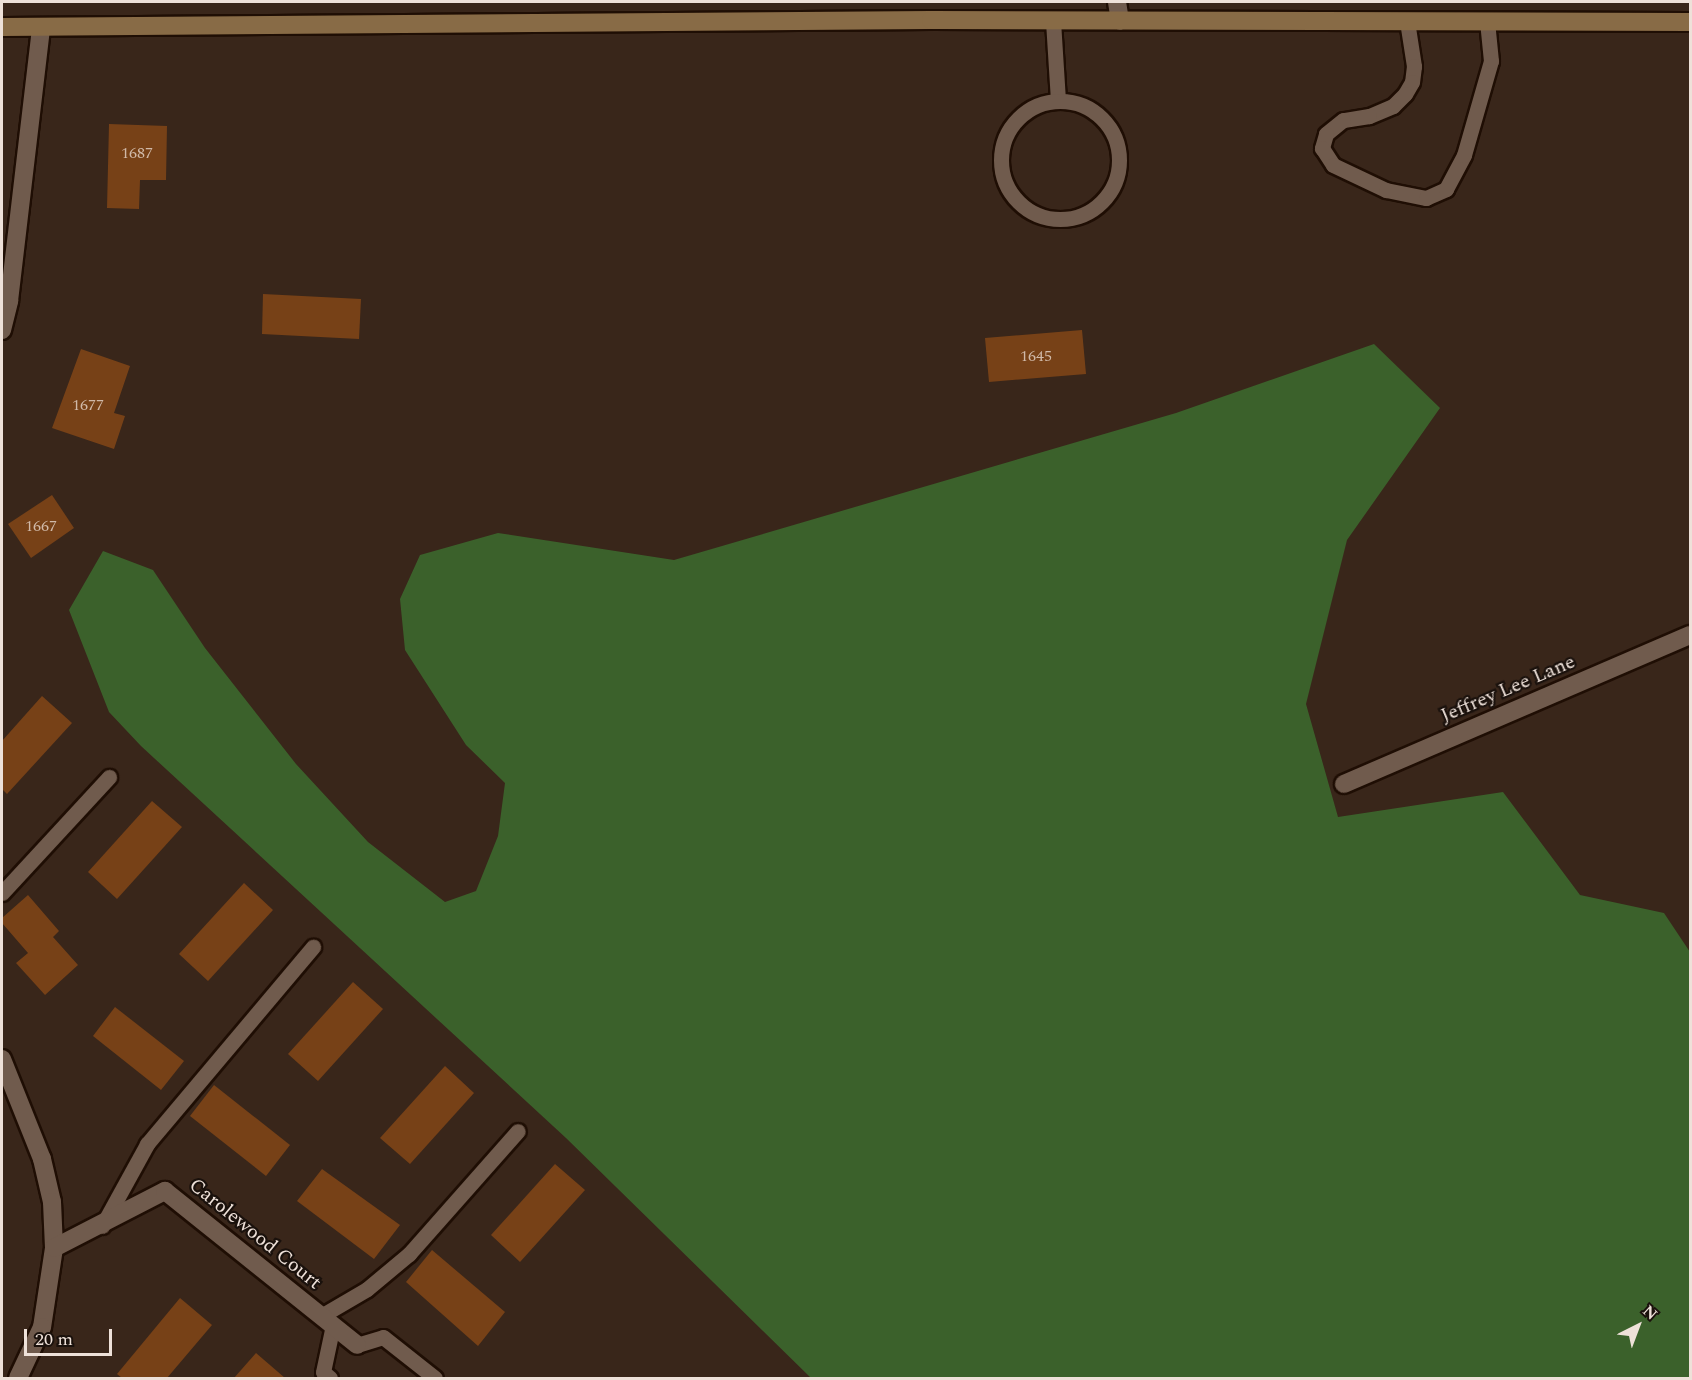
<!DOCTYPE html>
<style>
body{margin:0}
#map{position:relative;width:1692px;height:1380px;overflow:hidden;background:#39261a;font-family:Spectral,serif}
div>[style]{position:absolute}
.forest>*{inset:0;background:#3b612b}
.building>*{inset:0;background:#774117}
.roads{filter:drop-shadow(2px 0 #1f0e04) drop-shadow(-2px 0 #1f0e04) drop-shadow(0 2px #1f0e04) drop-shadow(0 -2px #1f0e04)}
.service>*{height:15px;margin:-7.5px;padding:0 7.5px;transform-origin:7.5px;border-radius:7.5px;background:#705b4d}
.service>.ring{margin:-7.5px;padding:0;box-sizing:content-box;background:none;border:15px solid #705b4d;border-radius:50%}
.minor>*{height:18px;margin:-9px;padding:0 9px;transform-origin:9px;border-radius:9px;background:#705b4d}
.secondary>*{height:18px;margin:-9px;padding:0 9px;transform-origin:9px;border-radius:9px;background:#886b46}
span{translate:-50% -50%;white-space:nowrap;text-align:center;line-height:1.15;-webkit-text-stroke:4.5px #1a110c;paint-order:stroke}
.number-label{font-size:16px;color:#d0b9a8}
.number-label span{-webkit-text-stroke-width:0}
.street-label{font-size:20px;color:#eee1d9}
.frame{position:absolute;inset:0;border:3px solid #eee1d9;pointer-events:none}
.north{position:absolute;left:1608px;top:1296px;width:60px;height:60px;-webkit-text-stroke:4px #1a110c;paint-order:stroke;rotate:42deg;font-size:16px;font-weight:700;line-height:24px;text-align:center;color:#eee1d9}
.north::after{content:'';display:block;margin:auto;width:21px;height:27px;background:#eee1d9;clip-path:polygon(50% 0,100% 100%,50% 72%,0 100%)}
.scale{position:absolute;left:24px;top:1329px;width:88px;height:27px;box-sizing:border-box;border:3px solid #eee1d9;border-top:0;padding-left:8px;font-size:18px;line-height:21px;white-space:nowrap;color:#eee1d9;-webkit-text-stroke:4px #1a110c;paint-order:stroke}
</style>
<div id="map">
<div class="forest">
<div style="clip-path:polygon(1374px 344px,1440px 408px,1347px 540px,1306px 704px,1338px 817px,1503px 792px,1580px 895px,1664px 913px,1690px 952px,1690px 1378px,811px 1378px,566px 1138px,141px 746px,109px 712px,69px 610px,103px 551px,153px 570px,205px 648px,296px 764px,368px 842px,445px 902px,476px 891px,498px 836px,505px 783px,466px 745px,405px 650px,400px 599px,420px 555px,498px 533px,674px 560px,1176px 413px)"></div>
</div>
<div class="building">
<div style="clip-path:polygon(109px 124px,167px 126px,166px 180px,140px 180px,139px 209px,107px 208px)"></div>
<div style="clip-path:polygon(263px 294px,361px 299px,359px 339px,262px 334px)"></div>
<div style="clip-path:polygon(1082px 330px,1086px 374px,989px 382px,985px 338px)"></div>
<div style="clip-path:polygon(81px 349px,130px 366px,114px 413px,125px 416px,114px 449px,52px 428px)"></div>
<div style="clip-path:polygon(52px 495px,74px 528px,31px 558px,8px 524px)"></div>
<div style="clip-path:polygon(42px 696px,72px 723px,7px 794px,2px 789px,2px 741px)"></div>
<div style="clip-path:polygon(152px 801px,182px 827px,117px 899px,88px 872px)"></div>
<div style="clip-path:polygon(244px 883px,273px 910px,208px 981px,179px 954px)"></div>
<div style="clip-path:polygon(28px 895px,59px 931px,53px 937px,78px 965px,45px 995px,16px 963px,28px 953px,2px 923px,2px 918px)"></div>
<div style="clip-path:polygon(353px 982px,383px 1009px,318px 1081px,288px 1054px)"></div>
<div style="clip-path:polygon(115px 1007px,184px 1061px,161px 1090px,93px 1036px)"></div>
<div style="clip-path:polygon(445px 1066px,474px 1093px,410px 1164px,380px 1138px)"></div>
<div style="clip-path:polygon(214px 1085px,290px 1145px,266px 1176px,190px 1116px)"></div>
<div style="clip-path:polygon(555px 1164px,585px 1190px,520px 1262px,491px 1235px)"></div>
<div style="clip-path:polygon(322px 1169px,400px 1225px,374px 1259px,297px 1201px)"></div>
<div style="clip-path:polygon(432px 1250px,505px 1312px,478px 1346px,406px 1282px)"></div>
<div style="clip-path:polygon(180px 1298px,212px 1325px,167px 1378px,122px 1378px,117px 1374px)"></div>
<div style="clip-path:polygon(256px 1353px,285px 1378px,234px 1378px)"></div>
</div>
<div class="roads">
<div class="service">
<div style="left:1053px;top:21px;width:79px;rotate:86.4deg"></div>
<div style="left:1407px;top:21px;width:46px;rotate:81.2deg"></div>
<div style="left:1414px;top:66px;width:16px;rotate:97deg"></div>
<div style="left:1412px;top:82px;width:14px;rotate:120deg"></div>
<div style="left:1405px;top:94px;width:17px;rotate:135deg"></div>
<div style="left:1393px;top:106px;width:26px;rotate:157deg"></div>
<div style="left:1369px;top:116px;width:26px;rotate:171deg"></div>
<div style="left:1343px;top:120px;width:22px;rotate:141deg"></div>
<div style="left:1326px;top:134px;width:15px;rotate:106deg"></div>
<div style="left:1322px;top:148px;width:20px;rotate:57deg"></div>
<div style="left:1333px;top:165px;width:59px;rotate:25.3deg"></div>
<div style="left:1386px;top:190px;width:41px;rotate:11.3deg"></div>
<div style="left:1426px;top:198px;width:22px;rotate:-24deg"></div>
<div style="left:1446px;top:189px;width:38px;rotate:-62deg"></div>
<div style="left:1464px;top:155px;width:98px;rotate:-74deg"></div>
<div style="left:1491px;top:61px;width:40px;rotate:-95.7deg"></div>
<div class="ring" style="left:1001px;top:101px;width:103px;height:103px"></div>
<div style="left:2px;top:893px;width:158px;rotate:-47.3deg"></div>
<div style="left:102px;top:1226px;width:94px;rotate:-61.2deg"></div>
<div style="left:147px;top:1144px;width:258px;rotate:-49.9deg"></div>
<div style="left:321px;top:1316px;width:53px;rotate:-30.4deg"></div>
<div style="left:367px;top:1289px;width:55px;rotate:-39.8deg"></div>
<div style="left:409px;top:1254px;width:164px;rotate:-48.5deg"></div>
<div style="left:357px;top:1345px;width:27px;rotate:-17deg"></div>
<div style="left:383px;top:1337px;width:66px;rotate:38.3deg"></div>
<div style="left:330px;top:1378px;width:9px;rotate:-139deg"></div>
<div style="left:323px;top:1372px;width:48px;rotate:-78deg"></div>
</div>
<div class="minor">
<div style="left:1117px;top:2px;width:19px;rotate:81deg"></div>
<div style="left:2px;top:330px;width:30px;rotate:-76deg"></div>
<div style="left:9px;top:301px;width:276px;rotate:-83.3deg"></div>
<div style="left:1344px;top:784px;width:377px;rotate:-23.3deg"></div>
<div style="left:2px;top:1059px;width:108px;rotate:68.2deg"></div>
<div style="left:42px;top:1159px;width:44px;rotate:76.9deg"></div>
<div style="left:52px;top:1202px;width:46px;rotate:87.5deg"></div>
<div style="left:54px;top:1248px;width:80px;rotate:98.6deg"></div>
<div style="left:42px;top:1327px;width:56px;rotate:115.2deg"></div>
<div style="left:54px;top:1248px;width:125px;rotate:-27.2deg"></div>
<div style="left:165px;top:1191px;width:246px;rotate:38.7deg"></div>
</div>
<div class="secondary">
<div style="left:2px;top:27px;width:929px;rotate:-0.43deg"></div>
<div style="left:931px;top:20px;width:759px;rotate:0.15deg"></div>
</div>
</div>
<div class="number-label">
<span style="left:137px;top:153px">1687</span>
<span style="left:1036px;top:356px">1645</span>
<span style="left:88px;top:405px">1677</span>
<span style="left:41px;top:526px">1667</span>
</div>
<div class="street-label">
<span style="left:1508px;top:689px;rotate:-23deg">Jeffrey Lee Lane</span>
<span style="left:255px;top:1234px;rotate:39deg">Carolewood Court</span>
</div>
<div class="frame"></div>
<div class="north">N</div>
<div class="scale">20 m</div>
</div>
